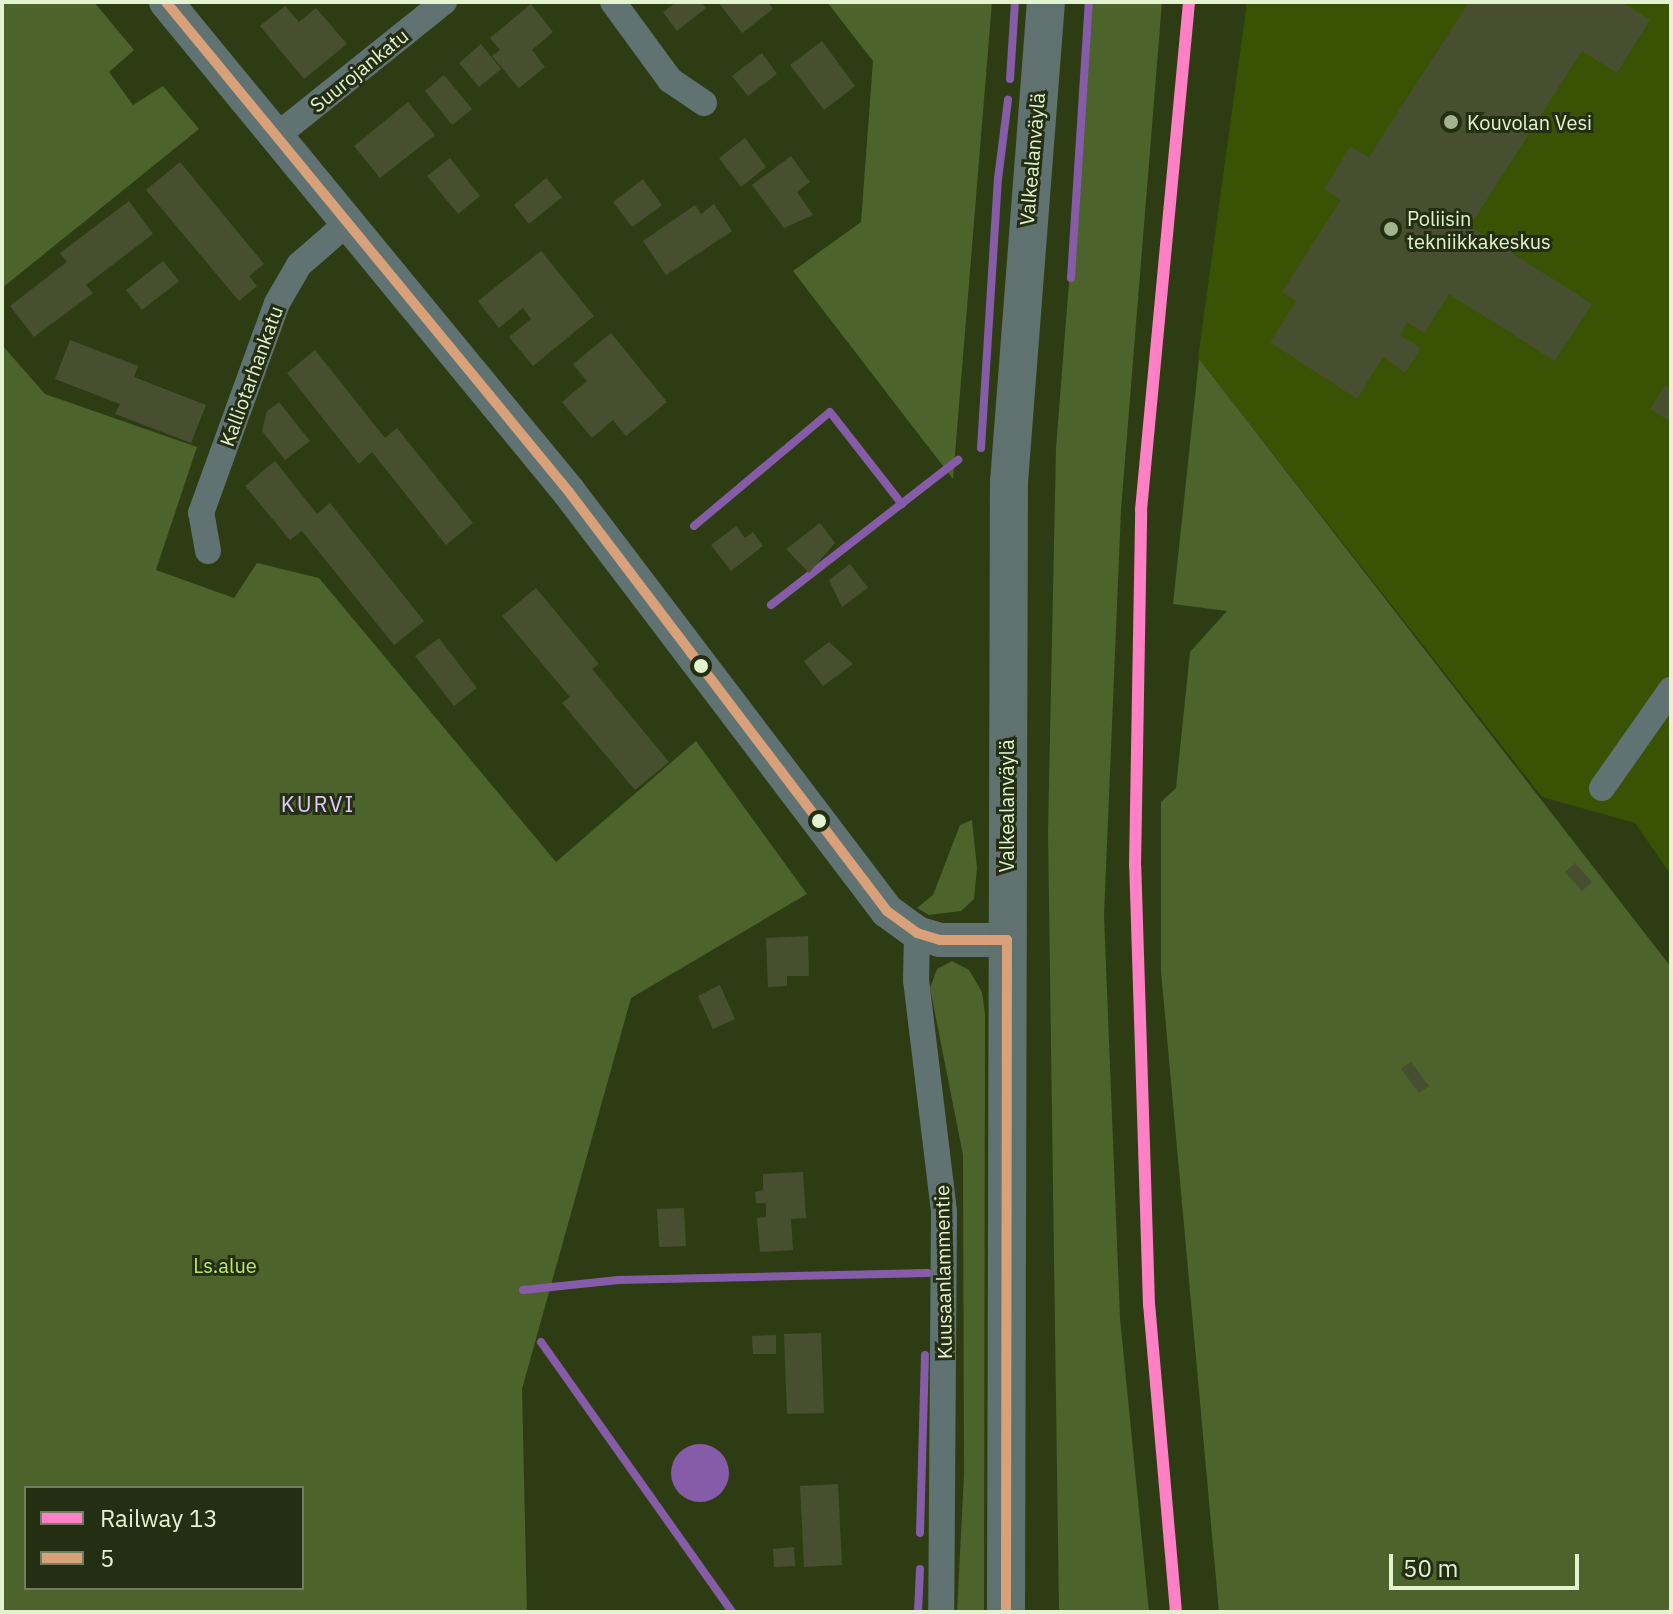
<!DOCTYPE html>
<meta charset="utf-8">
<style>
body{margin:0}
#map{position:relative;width:1673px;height:1614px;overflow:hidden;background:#2e3c14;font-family:"IBM Plex Sans",sans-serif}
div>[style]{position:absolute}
.built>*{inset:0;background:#395204}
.green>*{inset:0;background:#4c632b}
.water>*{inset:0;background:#865ca8}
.round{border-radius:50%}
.stream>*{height:8px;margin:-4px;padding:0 4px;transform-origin:4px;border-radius:4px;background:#865ca8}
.building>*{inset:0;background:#484f30}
.minor>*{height:26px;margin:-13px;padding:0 13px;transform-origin:13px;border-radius:13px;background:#617272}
.tertiary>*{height:34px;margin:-17px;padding:0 17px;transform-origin:17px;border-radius:17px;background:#617272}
.secondary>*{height:38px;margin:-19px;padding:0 19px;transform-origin:19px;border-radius:19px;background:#5f726f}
.bus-1>*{height:10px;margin:-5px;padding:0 5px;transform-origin:5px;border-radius:5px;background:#d9a179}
.rail-1>*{height:12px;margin:-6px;padding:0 6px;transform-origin:6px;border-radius:6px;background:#ff80c5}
.dots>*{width:22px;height:22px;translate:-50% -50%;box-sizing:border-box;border:4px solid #232e12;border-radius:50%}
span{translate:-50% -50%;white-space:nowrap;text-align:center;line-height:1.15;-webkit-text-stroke:6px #232e12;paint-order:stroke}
.street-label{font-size:20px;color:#e3f3d0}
.poi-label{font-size:20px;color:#e3f3d0}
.left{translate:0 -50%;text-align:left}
.park-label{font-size:20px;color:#b7eb68}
.neighbourhood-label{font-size:22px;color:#e2c7fe;letter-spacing:2px}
.frame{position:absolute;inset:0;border:4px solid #e3f3d0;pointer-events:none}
.legend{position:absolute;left:24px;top:1486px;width:280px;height:104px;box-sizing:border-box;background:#232e12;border:2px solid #707d5e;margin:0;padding:10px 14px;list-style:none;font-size:24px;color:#e3f3d0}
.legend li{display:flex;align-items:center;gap:16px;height:40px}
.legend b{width:40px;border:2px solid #707d5e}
.scale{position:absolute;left:1389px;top:1554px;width:190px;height:36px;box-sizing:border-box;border:4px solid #e3f3d0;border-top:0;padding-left:10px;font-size:24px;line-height:28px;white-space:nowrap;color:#e3f3d0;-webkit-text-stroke:6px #232e12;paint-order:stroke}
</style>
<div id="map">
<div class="built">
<div style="clip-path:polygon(1247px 2px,1671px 2px,1671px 875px,1635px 823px,1542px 797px,1198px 358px)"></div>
</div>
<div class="green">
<div style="clip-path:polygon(2px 2px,94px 2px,134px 50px,109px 72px,133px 105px,163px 86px,199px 129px,2px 288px)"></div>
<div style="clip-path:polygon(827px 2px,992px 2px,953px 479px,793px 271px,861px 222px,873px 61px)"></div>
<div style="clip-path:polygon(1091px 2px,1162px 2px,1121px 510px,1104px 915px,1120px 1318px,1149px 1612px,1059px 1612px,1048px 831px,1056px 448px)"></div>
<div style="clip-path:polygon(evenodd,2px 345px,45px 394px,197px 447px,156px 570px,234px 598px,257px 563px,319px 578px,556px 862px,696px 741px,807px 894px,631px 998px,522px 1389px,527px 1612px,2px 1612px,2px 345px,26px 1488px,302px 1488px,302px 1588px,26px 1588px,26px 1488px)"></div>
<div style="clip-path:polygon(1199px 359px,1671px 967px,1671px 1612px,1219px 1612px,1161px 971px,1161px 802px,1176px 788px,1190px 652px,1227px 611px,1173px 604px)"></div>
<div style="clip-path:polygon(972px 820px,977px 868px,974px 899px,961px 911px,929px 915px,917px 908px,933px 895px,960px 825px)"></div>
<div style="clip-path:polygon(952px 961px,969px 970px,982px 992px,985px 1014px,984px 1612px,957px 1612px,964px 1475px,963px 1155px,930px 988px,937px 969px)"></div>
</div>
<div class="water">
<div class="round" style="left:671px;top:1444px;width:58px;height:58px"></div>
</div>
<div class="stream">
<div style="left:1010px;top:79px;width:77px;rotate:-86.3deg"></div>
<div style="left:1071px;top:278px;width:277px;rotate:-86.3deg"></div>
<div style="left:981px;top:448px;width:270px;rotate:-86.4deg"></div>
<div style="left:998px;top:179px;width:80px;rotate:-82.8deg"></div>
<div style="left:694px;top:526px;width:177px;rotate:-40deg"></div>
<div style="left:830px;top:412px;width:117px;rotate:52deg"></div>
<div style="left:771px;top:605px;width:237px;rotate:-37.8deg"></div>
<div style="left:523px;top:1290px;width:96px;rotate:-6deg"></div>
<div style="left:618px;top:1280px;width:310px;rotate:-1.3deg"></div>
<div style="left:541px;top:1342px;width:331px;rotate:54.7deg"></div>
<div style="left:920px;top:1533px;width:178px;rotate:-88.4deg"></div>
<div style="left:918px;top:1612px;width:43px;rotate:-87.3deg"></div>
</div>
<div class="building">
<div style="clip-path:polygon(676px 2px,701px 2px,706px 8px,677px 31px,663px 12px)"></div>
<div style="clip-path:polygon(718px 2px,768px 2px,773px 9px,742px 33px)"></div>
<div style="clip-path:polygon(1469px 2px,1621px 2px,1650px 20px,1617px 73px,1582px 51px,1470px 226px,1592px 304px,1555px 361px,1449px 294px,1425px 333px,1407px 322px,1400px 335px,1421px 348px,1405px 373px,1383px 357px,1357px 399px,1270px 342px,1296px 301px,1282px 292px,1341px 200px,1324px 189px,1350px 147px,1369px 157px)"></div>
<div style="clip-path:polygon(531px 4px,553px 32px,532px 50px,545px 67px,519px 88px,492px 56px,500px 50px,490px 38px)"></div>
<div style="clip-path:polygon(285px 6px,299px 22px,316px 8px,347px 44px,304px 79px,260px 26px)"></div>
<div style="clip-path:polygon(822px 41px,855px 86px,824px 110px,790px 65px)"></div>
<div style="clip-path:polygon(481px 44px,501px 69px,479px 87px,459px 63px)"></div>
<div style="clip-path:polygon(762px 53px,777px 74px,748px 96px,732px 76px)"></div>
<div style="clip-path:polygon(444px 75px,472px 109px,452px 125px,425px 91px)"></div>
<div style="clip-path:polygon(408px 102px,435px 135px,380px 178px,354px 146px)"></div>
<div style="clip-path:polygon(745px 138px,766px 167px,741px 187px,719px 158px)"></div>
<div style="clip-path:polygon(791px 156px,810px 182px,797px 192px,813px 215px,784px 228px,752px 185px)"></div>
<div style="clip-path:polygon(450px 158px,480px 196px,458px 214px,427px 176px)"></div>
<div style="clip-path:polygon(180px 162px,264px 264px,249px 276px,257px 286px,239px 301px,146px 190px)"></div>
<div style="clip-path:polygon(546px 178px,562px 197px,529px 224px,514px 205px)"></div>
<div style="clip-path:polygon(643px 179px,662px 205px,632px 227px,613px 202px)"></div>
<div style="clip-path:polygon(129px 201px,153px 234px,86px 285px,93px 293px,34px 337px,10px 306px,67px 262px,60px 253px)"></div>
<div style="clip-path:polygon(714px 204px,732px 231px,666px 275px,643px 241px,695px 205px,701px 214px)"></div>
<div style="clip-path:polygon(541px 251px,594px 316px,533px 366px,509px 337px,531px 319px,523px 308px,499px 328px,478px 301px)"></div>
<div style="clip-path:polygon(163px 261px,179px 281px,142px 310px,126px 290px)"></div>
<div style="clip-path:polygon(611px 333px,667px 402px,626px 436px,613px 420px,592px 438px,562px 402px,587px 381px,573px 364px)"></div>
<div style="clip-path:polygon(70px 340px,138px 366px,134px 377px,206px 405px,191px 443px,115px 414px,120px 404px,55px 379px)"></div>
<div style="clip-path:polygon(315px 350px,385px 438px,397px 428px,473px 523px,446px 545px,372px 452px,359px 464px,287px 373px)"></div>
<div style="clip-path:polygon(1665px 385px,1671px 389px,1671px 422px,1650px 409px)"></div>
<div style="clip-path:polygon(279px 402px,310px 441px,285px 460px,262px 431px,267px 411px)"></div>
<div style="clip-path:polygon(275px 461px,317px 514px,330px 503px,424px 621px,394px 645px,302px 531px,290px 540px,245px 486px)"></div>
<div style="clip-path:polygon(820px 523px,835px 543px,809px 573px,786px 549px)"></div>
<div style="clip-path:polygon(736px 526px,745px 538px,753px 532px,763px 546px,731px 571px,711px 545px)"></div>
<div style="clip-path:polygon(850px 564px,868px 588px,842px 607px,829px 580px)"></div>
<div style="clip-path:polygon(536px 588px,599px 664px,592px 669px,669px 762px,635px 790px,562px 703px,570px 697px,502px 616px)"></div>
<div style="clip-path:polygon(439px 638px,477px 688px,454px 706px,415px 656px)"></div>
<div style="clip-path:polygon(829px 642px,853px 664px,823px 686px,804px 661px)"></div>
<div style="clip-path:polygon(1575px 863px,1592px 882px,1582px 891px,1565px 872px)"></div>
<div style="clip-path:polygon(808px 936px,809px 976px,787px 976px,787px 986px,768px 987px,766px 938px)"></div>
<div style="clip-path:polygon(720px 985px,735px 1019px,713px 1029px,698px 996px)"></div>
<div style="clip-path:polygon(1411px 1062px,1429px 1086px,1419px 1093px,1401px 1069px)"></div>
<div style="clip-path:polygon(803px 1172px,806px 1218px,791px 1219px,793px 1250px,760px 1252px,757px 1218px,766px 1217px,766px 1203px,756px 1203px,755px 1192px,763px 1190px,763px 1174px)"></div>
<div style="clip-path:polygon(684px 1208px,686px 1246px,659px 1247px,657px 1209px)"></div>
<div style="clip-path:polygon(821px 1333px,824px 1413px,787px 1414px,784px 1334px)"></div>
<div style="clip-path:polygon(776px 1335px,776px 1354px,753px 1354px,752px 1336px)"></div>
<div style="clip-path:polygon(838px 1484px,842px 1565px,804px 1567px,800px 1486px)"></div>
<div style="clip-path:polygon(794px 1547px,795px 1566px,774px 1567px,773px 1549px)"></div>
</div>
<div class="minor">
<div style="left:613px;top:2px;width:97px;rotate:53.8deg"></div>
<div style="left:670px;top:80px;width:41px;rotate:34.1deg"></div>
<div style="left:274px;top:138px;width:218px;rotate:-38.7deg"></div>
<div style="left:208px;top:551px;width:39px;rotate:-100deg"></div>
<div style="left:201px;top:513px;width:223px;rotate:-70.1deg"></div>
<div style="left:277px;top:303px;width:44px;rotate:-59.9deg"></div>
<div style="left:299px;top:265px;width:62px;rotate:-41.1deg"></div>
<div style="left:1602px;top:788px;width:120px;rotate:-54.9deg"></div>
<div style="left:917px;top:933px;width:47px;rotate:91.2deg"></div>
<div style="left:916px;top:980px;width:234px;rotate:83.1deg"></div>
<div style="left:944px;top:1212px;width:400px;rotate:90.4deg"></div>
</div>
<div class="tertiary">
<div style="left:166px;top:2px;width:634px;rotate:50.56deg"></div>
<div style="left:569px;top:492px;width:526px;rotate:52.8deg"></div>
<div style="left:887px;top:911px;width:37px;rotate:36deg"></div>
<div style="left:917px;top:933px;width:24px;rotate:17deg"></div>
<div style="left:940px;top:940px;width:67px"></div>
</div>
<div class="secondary">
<div style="left:1006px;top:1612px;width:1130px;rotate:-89.85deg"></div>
<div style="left:1009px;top:482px;width:481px;rotate:-85.6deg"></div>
</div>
<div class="bus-1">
<div style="left:166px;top:2px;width:634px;rotate:50.56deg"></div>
<div style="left:569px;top:492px;width:526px;rotate:52.8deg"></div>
<div style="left:887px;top:911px;width:37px;rotate:36deg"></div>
<div style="left:917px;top:933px;width:24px;rotate:17deg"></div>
<div style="left:940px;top:940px;width:67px"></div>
<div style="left:1007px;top:940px;width:672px;rotate:90.09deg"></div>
</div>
<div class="rail-1">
<div style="left:1176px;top:1612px;width:308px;rotate:-95deg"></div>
<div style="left:1149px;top:1305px;width:439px;rotate:-91.8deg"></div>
<div style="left:1135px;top:866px;width:356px;rotate:-89deg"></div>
<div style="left:1141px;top:510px;width:510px;rotate:-84.6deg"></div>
</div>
<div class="dots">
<div style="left:1451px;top:122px;background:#a4b38e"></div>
<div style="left:1391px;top:229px;background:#a4b38e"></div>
<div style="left:701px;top:666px;background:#e3f3d0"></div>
<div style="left:819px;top:821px;background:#e3f3d0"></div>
</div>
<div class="street-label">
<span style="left:359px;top:70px;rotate:-39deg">Suurojankatu</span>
<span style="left:1032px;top:159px;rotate:-85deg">Valkealanväylä</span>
<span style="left:251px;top:376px;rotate:-70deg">Kalliotarhankatu</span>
<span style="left:1006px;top:806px;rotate:-90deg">Valkealanväylä</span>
<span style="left:943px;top:1272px;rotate:-91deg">Kuusaanlammentie</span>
</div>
<div class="poi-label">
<span class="left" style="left:1467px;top:122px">Kouvolan Vesi</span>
<span class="left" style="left:1407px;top:230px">Poliisin<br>tekniikkakeskus</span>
</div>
<div class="park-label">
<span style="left:225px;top:1265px">Ls.alue</span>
</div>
<div class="neighbourhood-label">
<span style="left:318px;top:804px">KURVI</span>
</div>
<div class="frame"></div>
<ul class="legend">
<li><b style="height:10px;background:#ff80c5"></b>Railway 13</li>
<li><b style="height:10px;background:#d9a179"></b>5</li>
</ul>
<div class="scale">50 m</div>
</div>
